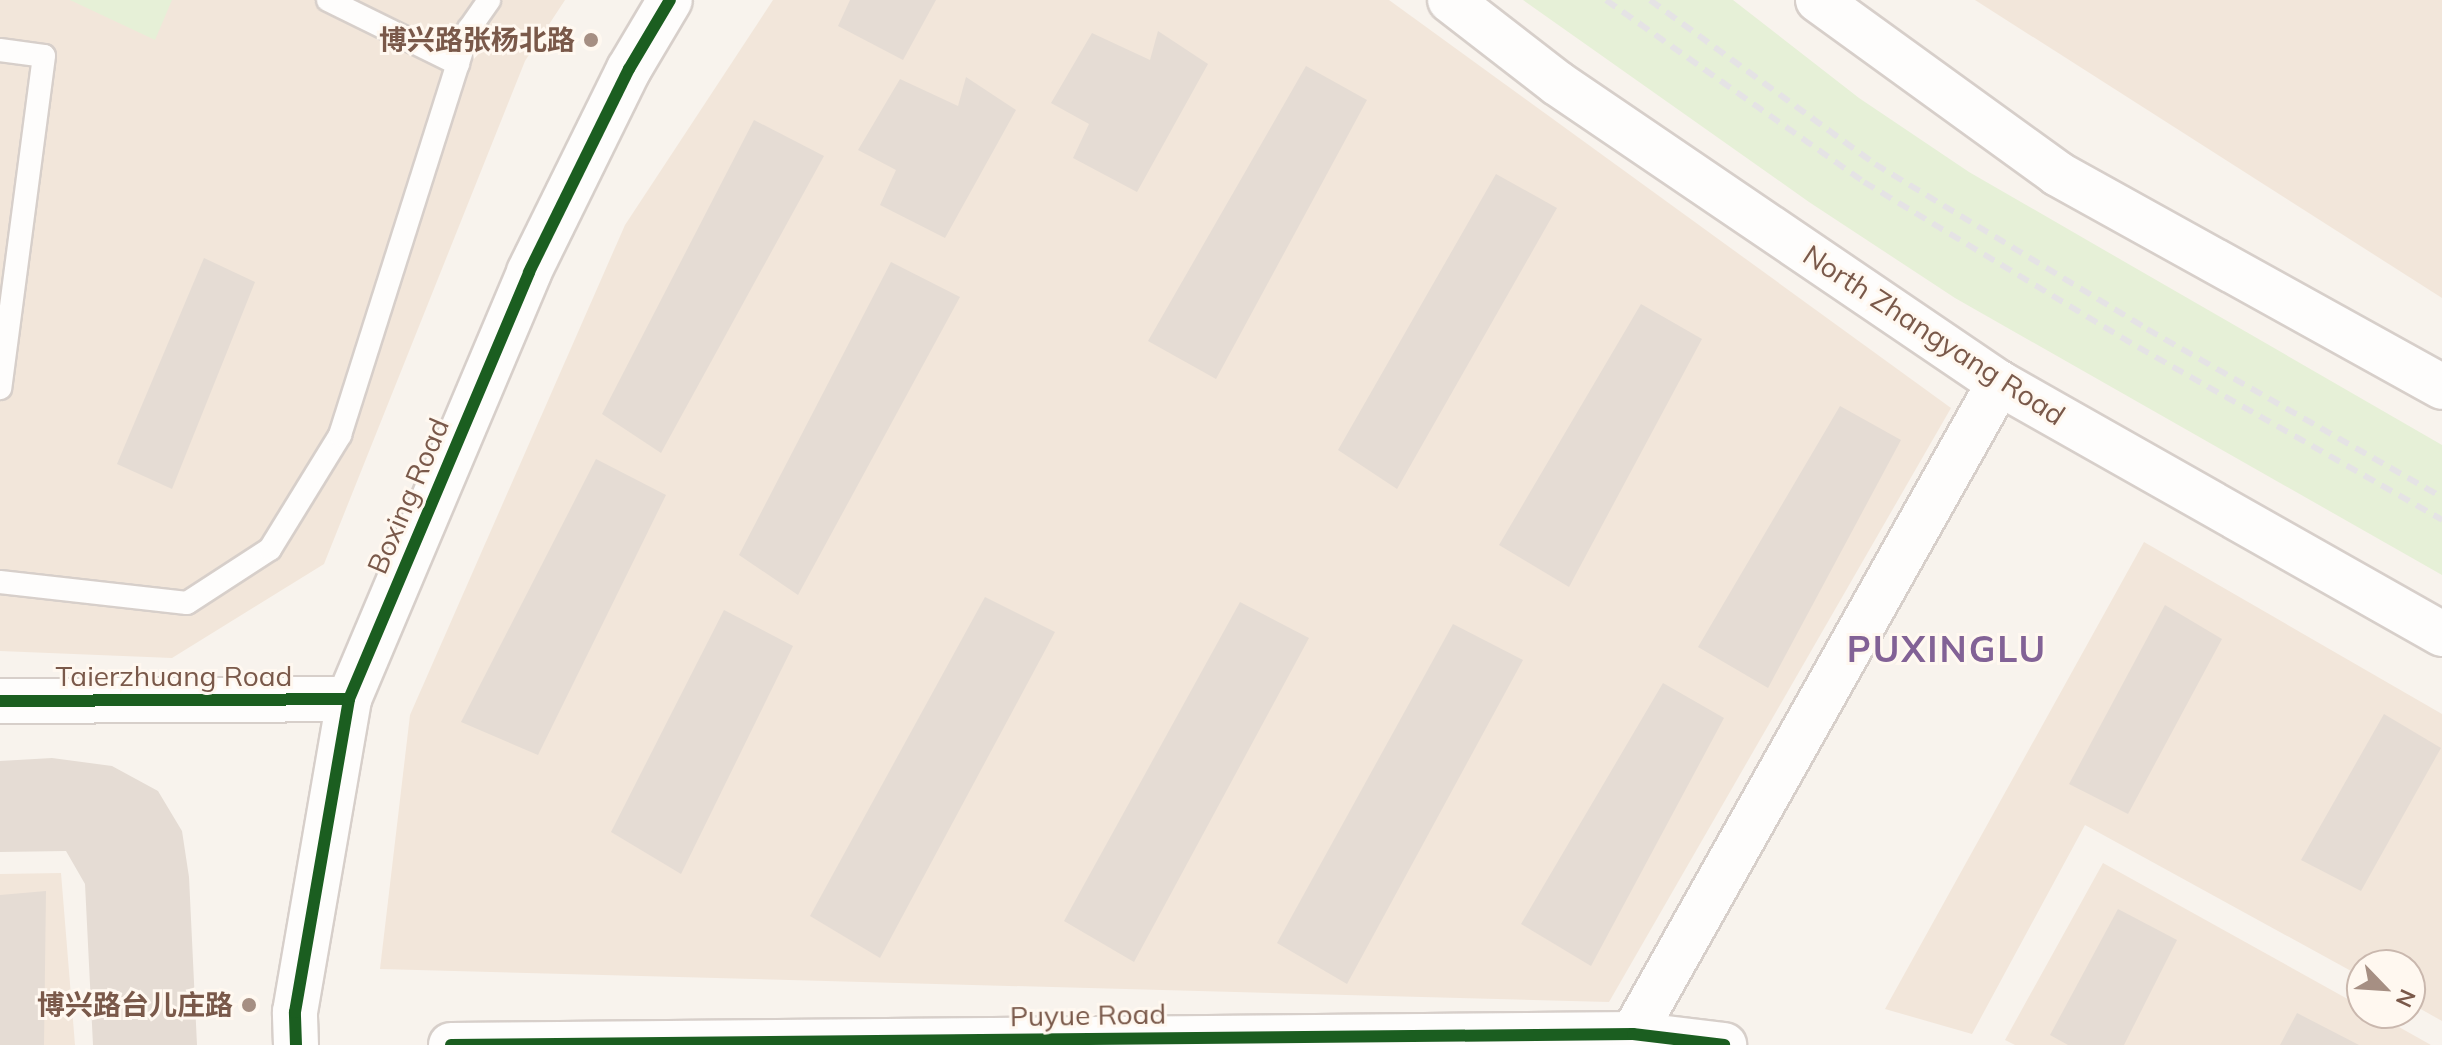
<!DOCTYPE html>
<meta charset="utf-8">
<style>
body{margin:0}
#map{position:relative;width:2442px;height:1045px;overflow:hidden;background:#f8f3ed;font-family:Mulish,"Noto Sans SC",sans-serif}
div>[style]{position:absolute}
.residential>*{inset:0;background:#f2e6da}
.green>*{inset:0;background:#e6f0d7}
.building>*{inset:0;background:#e5dcd4}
.roads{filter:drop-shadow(2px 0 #d7cfca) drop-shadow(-2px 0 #d7cfca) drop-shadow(0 2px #d7cfca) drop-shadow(0 -2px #d7cfca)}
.lane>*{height:22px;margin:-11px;padding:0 11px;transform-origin:11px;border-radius:11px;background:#fefdfc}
.street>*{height:44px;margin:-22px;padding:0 22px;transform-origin:22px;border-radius:22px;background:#fefdfc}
.secondary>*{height:44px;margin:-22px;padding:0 22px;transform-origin:22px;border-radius:22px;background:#fefdfc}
.rail>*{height:6px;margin-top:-3px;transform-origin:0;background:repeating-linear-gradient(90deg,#e5e3e5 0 12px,transparent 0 20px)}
.cycleway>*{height:12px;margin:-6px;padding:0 6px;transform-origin:6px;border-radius:6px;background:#1b5e20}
.dots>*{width:22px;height:22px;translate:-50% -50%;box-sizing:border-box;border:4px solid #fff8f0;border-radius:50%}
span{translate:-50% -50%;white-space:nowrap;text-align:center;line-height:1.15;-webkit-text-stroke:6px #fff8f0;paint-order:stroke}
.poi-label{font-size:28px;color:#7a594a;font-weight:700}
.right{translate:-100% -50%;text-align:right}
.street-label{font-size:28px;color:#7a594a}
.district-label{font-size:36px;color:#826296;font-weight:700;letter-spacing:2px}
.north{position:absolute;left:2346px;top:949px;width:80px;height:80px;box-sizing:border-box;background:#fff8f0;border:2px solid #cab8ae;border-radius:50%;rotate:115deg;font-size:22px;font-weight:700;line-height:32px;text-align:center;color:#7a594a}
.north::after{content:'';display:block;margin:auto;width:28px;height:36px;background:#a68f83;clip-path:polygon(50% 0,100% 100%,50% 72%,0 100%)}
</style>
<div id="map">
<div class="residential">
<div style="clip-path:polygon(0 0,565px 0,525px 61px,324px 564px,172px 658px,0 651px)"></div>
<div style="clip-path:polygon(773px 0,1389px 0,1951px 408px,1609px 1002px,380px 969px,410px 715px,625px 225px)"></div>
<div style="clip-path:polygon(1975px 0,2442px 0,2442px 298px)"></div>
<div style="clip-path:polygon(2144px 542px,2442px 714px,2442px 1021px,2410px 1003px,2410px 965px,2362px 965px,2362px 977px,2085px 825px,1972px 1034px,1885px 1009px)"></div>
<div style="clip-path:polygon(2103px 863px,2362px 1007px,2362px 1013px,2374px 1013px,2431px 1045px,2015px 1045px,2005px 1040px)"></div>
<div style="clip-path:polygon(61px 873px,75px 1045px,0 1045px,0 874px)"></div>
</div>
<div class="green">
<div style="clip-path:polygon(70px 0,172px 0,155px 40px)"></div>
<div style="clip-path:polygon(1523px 0,1733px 0,1859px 98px,1969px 172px,2442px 445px,2442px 575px,1955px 298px,1809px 202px)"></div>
</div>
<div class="building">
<div style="clip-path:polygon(850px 0,936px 0,903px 60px,838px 26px)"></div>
<div style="clip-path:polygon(1158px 31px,1208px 64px,1137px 192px,1073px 158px,1089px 124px,1051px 103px,1092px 33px,1150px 60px)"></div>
<div style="clip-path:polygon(1306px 66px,1367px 100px,1216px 379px,1148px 341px)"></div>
<div style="clip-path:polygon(966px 77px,1016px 110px,945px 238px,880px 205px,896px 170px,858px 150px,900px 79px,958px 106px)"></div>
<div style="clip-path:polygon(754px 120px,824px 156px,661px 453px,602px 414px)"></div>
<div style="clip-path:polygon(1496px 174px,1557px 208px,1397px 489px,1338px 450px)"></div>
<div style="clip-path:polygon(204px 258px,255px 282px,172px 489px,117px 464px)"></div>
<div style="clip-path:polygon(891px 262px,960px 297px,798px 595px,739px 555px)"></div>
<div style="clip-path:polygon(1641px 304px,1702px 339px,1569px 587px,1499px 545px)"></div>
<div style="clip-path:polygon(1840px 406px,1901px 440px,1768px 688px,1698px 647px)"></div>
<div style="clip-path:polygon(596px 459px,666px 495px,538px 755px,461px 722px)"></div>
<div style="clip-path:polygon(985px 597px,1055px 632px,880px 958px,810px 916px)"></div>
<div style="clip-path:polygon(1240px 602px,1309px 638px,1134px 962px,1064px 921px)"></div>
<div style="clip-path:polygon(2165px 605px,2222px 639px,2128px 814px,2069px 784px)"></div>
<div style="clip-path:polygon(724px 610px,793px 646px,681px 874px,611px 832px)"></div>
<div style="clip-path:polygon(1453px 624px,1523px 660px,1347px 984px,1277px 943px)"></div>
<div style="clip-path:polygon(1663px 683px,1724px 718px,1591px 966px,1521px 924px)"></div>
<div style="clip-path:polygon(2384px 714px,2441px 748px,2361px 891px,2301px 860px)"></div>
<div style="clip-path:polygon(52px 758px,112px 766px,158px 791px,182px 831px,189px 877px,197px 1045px,93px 1045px,85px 884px,66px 851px,0 852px,0 761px)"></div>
<div style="clip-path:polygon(46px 891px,44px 1045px,0 1045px,0 895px)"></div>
<div style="clip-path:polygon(2118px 909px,2177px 940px,2124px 1045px,2068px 1045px,2050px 1035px)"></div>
<div style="clip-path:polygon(2297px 1013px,2359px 1045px,2280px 1045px)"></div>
</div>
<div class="roads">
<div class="lane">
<div style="left:328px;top:0;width:145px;rotate:26.2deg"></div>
<div style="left:0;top:50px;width:44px;rotate:7.8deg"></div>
<div style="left:44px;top:56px;width:335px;rotate:97.5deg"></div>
<div style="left:0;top:582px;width:188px;rotate:6.4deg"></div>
<div style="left:187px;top:603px;width:99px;rotate:-33deg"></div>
<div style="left:270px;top:549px;width:134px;rotate:-58.4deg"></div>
<div style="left:340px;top:435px;width:426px;rotate:-72.4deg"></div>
<div style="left:469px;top:29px;width:35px;rotate:-55deg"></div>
</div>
<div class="street">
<div style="left:0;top:701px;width:349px;rotate:-0.3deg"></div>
<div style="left:451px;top:1045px;width:1182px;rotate:-0.53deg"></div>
<div style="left:1633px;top:1034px;width:92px;rotate:6.9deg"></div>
<div style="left:1633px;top:1045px;width:11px;rotate:-90deg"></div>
<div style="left:1633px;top:1034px;width:747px;rotate:-60.65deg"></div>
</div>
<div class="secondary">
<div style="left:1450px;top:0;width:135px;rotate:37.8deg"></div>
<div style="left:1557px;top:83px;width:534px;rotate:34.17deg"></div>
<div style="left:1999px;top:383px;width:509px;rotate:29.54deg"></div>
<div style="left:1818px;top:0;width:296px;rotate:35.9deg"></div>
<div style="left:2058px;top:174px;width:439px;rotate:29deg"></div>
<div style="left:296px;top:1045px;width:33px;rotate:-92deg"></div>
<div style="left:295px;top:1012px;width:318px;rotate:-80.2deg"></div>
<div style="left:349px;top:699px;width:463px;rotate:-67.1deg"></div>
<div style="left:529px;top:272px;width:226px;rotate:-63.8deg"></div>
<div style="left:629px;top:69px;width:80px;rotate:-59.3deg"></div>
</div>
</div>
<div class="rail">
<div style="left:1606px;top:0;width:316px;rotate:35.2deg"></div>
<div style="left:1864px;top:182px;width:320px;rotate:31.1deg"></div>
<div style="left:2138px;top:347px;width:350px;rotate:29.6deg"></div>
<div style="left:1650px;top:0;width:278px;rotate:36.1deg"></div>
<div style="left:1875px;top:164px;width:318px;rotate:31.2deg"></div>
<div style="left:2147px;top:329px;width:339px;rotate:29.7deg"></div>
</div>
<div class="cycleway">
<div style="left:0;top:701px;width:349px;rotate:-0.3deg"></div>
<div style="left:296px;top:1045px;width:33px;rotate:-92deg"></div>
<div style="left:295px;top:1012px;width:318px;rotate:-80.2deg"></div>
<div style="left:349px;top:699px;width:463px;rotate:-67.1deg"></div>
<div style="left:529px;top:272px;width:226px;rotate:-63.8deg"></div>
<div style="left:629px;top:69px;width:80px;rotate:-59.3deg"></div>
<div style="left:451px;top:1045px;width:1182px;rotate:-0.53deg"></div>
<div style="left:1633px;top:1034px;width:92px;rotate:6.9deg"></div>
</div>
<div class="dots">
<div style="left:591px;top:40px;background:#a68f83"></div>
<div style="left:249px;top:1005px;background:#a68f83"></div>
</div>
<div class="poi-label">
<span class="right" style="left:575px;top:40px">博兴路张杨北路</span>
<span class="right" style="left:233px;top:1005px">博兴路台儿庄路</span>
</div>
<div class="street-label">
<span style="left:1934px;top:335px;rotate:33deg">North Zhangyang Road</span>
<span style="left:408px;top:496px;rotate:-67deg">Boxing Road</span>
<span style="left:174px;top:676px">Taierzhuang Road</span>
<span style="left:1088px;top:1015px;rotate:-1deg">Puyue Road</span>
</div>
<div class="district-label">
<span style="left:1947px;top:649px">PUXINGLU</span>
</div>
<div class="north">N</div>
</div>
